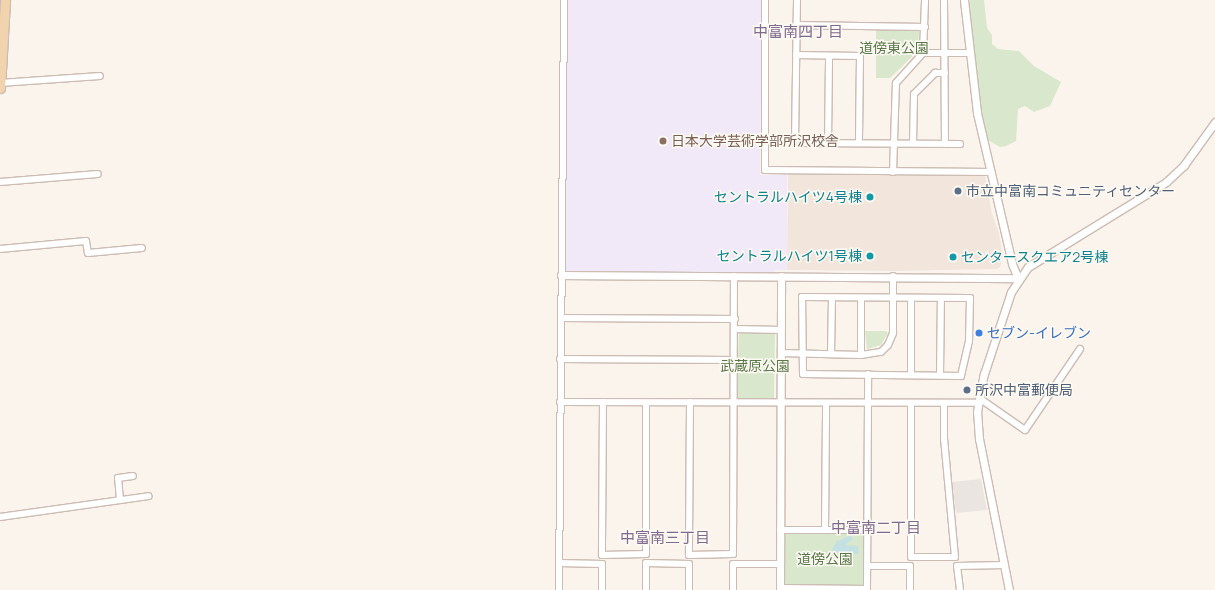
<!DOCTYPE html>
<meta charset="utf-8">
<style>
body{margin:0}
#map{position:relative;width:1215px;height:590px;overflow:hidden;background:#fbf4ed;font-family:Manrope,"Noto Sans JP",sans-serif}
div>[style]{position:absolute}
.residential>*{inset:0;background:#f2e6dc}
.industrial>*{inset:0;background:#ebe5e1}
.education>*{inset:0;background:#f1e9f7}
.green>*{inset:0;background:#d9e7cc}
.water>*{inset:0;background:#c3e0e3}
.roads{filter:drop-shadow(1px 0 #ccbcb3) drop-shadow(-1px 0 #ccbcb3) drop-shadow(0 1px #ccbcb3) drop-shadow(0 -1px #ccbcb3)}
.minor>*{height:6px;margin:-3px;padding:0 3px;transform-origin:3px;border-radius:3px;background:#fff}
.tertiary>*{height:7px;margin:-3.5px;padding:0 3.5px;transform-origin:3.5px;border-radius:3.5px;background:#fff}
.primary>*{height:9px;margin:-4.5px;padding:0 4.5px;transform-origin:4.5px;border-radius:4.5px;background:#f1d3ae}
.dots>*{width:11px;height:11px;translate:-50% -50%;box-sizing:border-box;border:2px solid #fdf9f3;border-radius:50%}
span{translate:-50% -50%;white-space:nowrap;text-align:center;line-height:1.15;-webkit-text-stroke:3px #fdf9f3;paint-order:stroke}
.park-label{font-size:14px;color:#5b784b}
.education-label{font-size:14px;color:#785e54}
.left{translate:0 -50%;text-align:left}
.service-label{font-size:14px;color:#4e5e75}
.culture-label{font-size:14px;color:#0d838f}
.right{translate:-100% -50%;text-align:right}
.shop-label{font-size:14px;color:#366cbe}
.neighbourhood-label{font-size:15px;color:#806a8e}
</style>
<div id="map">
<div class="residential">
<div style="clip-path:polygon(788px 174px,985px 175px,992px 214px,999px 233px,1003px 257px,1000px 267px,997px 269px,896px 271px,787px 270px)"></div>
</div>
<div class="industrial">
<div style="clip-path:polygon(981px 479px,987px 510px,956px 513px,952px 482px)"></div>
</div>
<div class="education">
<div style="clip-path:polygon(567px 0,762px 0,760px 175px,787px 174px,787px 270px,775px 270px,774px 273px,564px 271px)"></div>
</div>
<div class="green">
<div style="clip-path:polygon(970px 0,984px 0,987px 28px,992px 35px,992px 44px,998px 49px,1019px 51px,1034px 66px,1061px 82px,1050px 106px,1034px 112px,1025px 106px,1018px 109px,1016px 141px,1006px 146px,1000px 147px,988px 140px,980px 117px,971px 45px)"></div>
<div style="clip-path:polygon(876px 29px,919px 30px,918px 47px,915px 54px,890px 78px,876px 78px)"></div>
<div style="clip-path:polygon(865px 331px,886px 331px,888px 333px,881px 345px,867px 349px)"></div>
<div style="clip-path:polygon(739px 332px,775px 332px,774px 400px,736px 399px)"></div>
<div style="clip-path:polygon(785px 532px,862px 532px,864px 534px,864px 584px,863px 586px,785px 585px)"></div>
</div>
<div class="water">
<div style="clip-path:polygon(850px 536px,853px 539px,845px 545px,858px 546px,859px 554px,834px 552px,832px 549px,837px 541px)"></div>
</div>
<div class="roads">
<div class="minor">
<div style="left:765px;top:0;width:170px;rotate:90deg"></div>
<div style="left:765px;top:170px;width:226px;rotate:0.5deg"></div>
<div style="left:797px;top:0;width:138px;rotate:90.8deg"></div>
<div style="left:795px;top:138px;width:8px;rotate:40deg"></div>
<div style="left:801px;top:143px;width:159px;rotate:0.4deg"></div>
<div style="left:944px;top:0;width:144px;rotate:89.6deg"></div>
<div style="left:796px;top:25px;width:129px;rotate:0.9deg"></div>
<div style="left:923px;top:53px;width:53px;rotate:-87.8deg"></div>
<div style="left:796px;top:55px;width:64px;rotate:0.9deg"></div>
<div style="left:860px;top:56px;width:87px;rotate:90.7deg"></div>
<div style="left:0;top:83px;width:100px;rotate:-4deg"></div>
<div style="left:828px;top:143px;width:87px;rotate:-89.3deg"></div>
<div style="left:913px;top:143px;width:49px;rotate:-88.8deg"></div>
<div style="left:914px;top:94px;width:30px;rotate:-45deg"></div>
<div style="left:935px;top:73px;width:10px"></div>
<div style="left:893px;top:172px;width:89px;rotate:-88.1deg"></div>
<div style="left:896px;top:83px;width:40px;rotate:-48deg"></div>
<div style="left:923px;top:53px;width:46px"></div>
<div style="left:0;top:182px;width:98px;rotate:-4.7deg"></div>
<div style="left:0;top:249px;width:86px;rotate:-5.3deg"></div>
<div style="left:86px;top:241px;width:12px;rotate:81deg"></div>
<div style="left:88px;top:253px;width:54px;rotate:-5.3deg"></div>
<div style="left:802px;top:297px;width:168px;rotate:0.3deg"></div>
<div style="left:970px;top:298px;width:43px;rotate:91.3deg"></div>
<div style="left:969px;top:341px;width:36px;rotate:103deg"></div>
<div style="left:961px;top:376px;width:158px;rotate:-179.3deg"></div>
<div style="left:803px;top:374px;width:77px;rotate:-90.7deg"></div>
<div style="left:861px;top:298px;width:57px;rotate:90deg"></div>
<div style="left:561px;top:318px;width:174px;rotate:0.3deg"></div>
<div style="left:735px;top:329px;width:46px;rotate:1.2deg"></div>
<div style="left:781px;top:353px;width:80px;rotate:1.4deg"></div>
<div style="left:861px;top:355px;width:20px;rotate:-9deg"></div>
<div style="left:881px;top:352px;width:10px;rotate:-45deg"></div>
<div style="left:888px;top:345px;width:13px;rotate:-67deg"></div>
<div style="left:893px;top:333px;width:57px;rotate:-90deg"></div>
<div style="left:831px;top:354px;width:56px;rotate:-89deg"></div>
<div style="left:560px;top:359px;width:174px;rotate:0.3deg"></div>
<div style="left:911px;top:375px;width:77px;rotate:-90deg"></div>
<div style="left:940px;top:375px;width:77px;rotate:-89.3deg"></div>
<div style="left:979px;top:398px;width:56px;rotate:34.8deg"></div>
<div style="left:1025px;top:430px;width:98px;rotate:-55.8deg"></div>
<div style="left:560px;top:402px;width:418px;rotate:0.1deg"></div>
<div style="left:603px;top:402px;width:153px;rotate:90.4deg"></div>
<div style="left:602px;top:555px;width:44px;rotate:-1.3deg"></div>
<div style="left:646px;top:554px;width:151px;rotate:-90deg"></div>
<div style="left:690px;top:402px;width:153px;rotate:90.4deg"></div>
<div style="left:689px;top:555px;width:44px;rotate:-1.3deg"></div>
<div style="left:733px;top:554px;width:278px;rotate:-89.8deg"></div>
<div style="left:911px;top:403px;width:154px;rotate:90deg"></div>
<div style="left:911px;top:557px;width:44px"></div>
<div style="left:955px;top:557px;width:119px;rotate:-95.3deg"></div>
<div style="left:944px;top:439px;width:36px;rotate:-90deg"></div>
<div style="left:120px;top:500px;width:22px;rotate:-95deg"></div>
<div style="left:118px;top:478px;width:15px;rotate:-8deg"></div>
<div style="left:0;top:517px;width:150px;rotate:-8deg"></div>
<div style="left:780px;top:530px;width:87px"></div>
<div style="left:825px;top:530px;width:127px;rotate:-89.5deg"></div>
<div style="left:559px;top:563px;width:43px;rotate:1.3deg"></div>
<div style="left:602px;top:564px;width:26px;rotate:90deg"></div>
<div style="left:867px;top:566px;width:43px"></div>
<div style="left:910px;top:566px;width:24px;rotate:90deg"></div>
<div style="left:780px;top:588px;width:87px;rotate:0.7deg"></div>
<div style="left:559px;top:590px;width:590px;rotate:-89.51deg"></div>
<div style="left:646px;top:590px;width:27px;rotate:-90deg"></div>
<div style="left:646px;top:563px;width:43px;rotate:1.3deg"></div>
<div style="left:689px;top:564px;width:26px;rotate:90deg"></div>
<div style="left:733px;top:590px;width:26px;rotate:-90deg"></div>
<div style="left:733px;top:564px;width:47px"></div>
<div style="left:867px;top:590px;width:216px;rotate:-89.7deg"></div>
<div style="left:960px;top:590px;width:24px;rotate:-97deg"></div>
<div style="left:957px;top:566px;width:47px;rotate:-1.2deg"></div>
</div>
<div class="tertiary">
<div style="left:964px;top:0;width:114px;rotate:83.4deg"></div>
<div style="left:977px;top:113px;width:155px;rotate:76.9deg"></div>
<div style="left:1012px;top:264px;width:15px;rotate:67deg"></div>
<div style="left:561px;top:275px;width:457px;rotate:0.4deg"></div>
<div style="left:780px;top:590px;width:314px;rotate:-89.8deg"></div>
<div style="left:1009px;top:590px;width:154px;rotate:-101.2deg"></div>
<div style="left:979px;top:439px;width:27px;rotate:-94deg"></div>
<div style="left:977px;top:412px;width:39px;rotate:-80deg"></div>
<div style="left:984px;top:374px;width:86px;rotate:-71.8deg"></div>
<div style="left:1011px;top:292px;width:30px;rotate:-56deg"></div>
<div style="left:1028px;top:267px;width:162px;rotate:-31.6deg"></div>
<div style="left:1166px;top:182px;width:25px;rotate:-43deg"></div>
<div style="left:1184px;top:165px;width:53px;rotate:-54.2deg"></div>
</div>
<div class="primary">
<div style="left:0;top:88px;width:88px;rotate:-86.7deg"></div>
</div>
</div>
<div class="dots">
<div style="left:663px;top:141px;background:#8d6e63"></div>
<div style="left:958px;top:191px;background:#5c6f8a"></div>
<div style="left:870px;top:197px;background:#0f9aa8"></div>
<div style="left:870px;top:256px;background:#0f9aa8"></div>
<div style="left:953px;top:257px;background:#0f9aa8"></div>
<div style="left:979px;top:333px;background:#3f7fe0"></div>
<div style="left:967px;top:390px;background:#5c6f8a"></div>
</div>
<div class="park-label">
<span style="left:894px;top:48px">道傍東公園</span>
<span style="left:755px;top:366px">武蔵原公園</span>
<span style="left:825px;top:559px">道傍公園</span>
</div>
<div class="education-label">
<span class="left" style="left:671px;top:141px">日本大学芸術学部所沢校舎</span>
</div>
<div class="service-label">
<span class="left" style="left:966px;top:191px">市立中富南コミュニティセンター</span>
<span class="left" style="left:975px;top:390px">所沢中富郵便局</span>
</div>
<div class="culture-label">
<span class="right" style="left:862px;top:197px">セントラルハイツ4号棟</span>
<span class="right" style="left:862px;top:256px">セントラルハイツ1号棟</span>
<span class="left" style="left:961px;top:257px">センタースクエア2号棟</span>
</div>
<div class="shop-label">
<span class="left" style="left:987px;top:333px">セブン-イレブン</span>
</div>
<div class="neighbourhood-label">
<span style="left:798px;top:32px">中富南四丁目</span>
<span style="left:876px;top:528px">中富南二丁目</span>
<span style="left:665px;top:538px">中富南三丁目</span>
</div>
</div>
